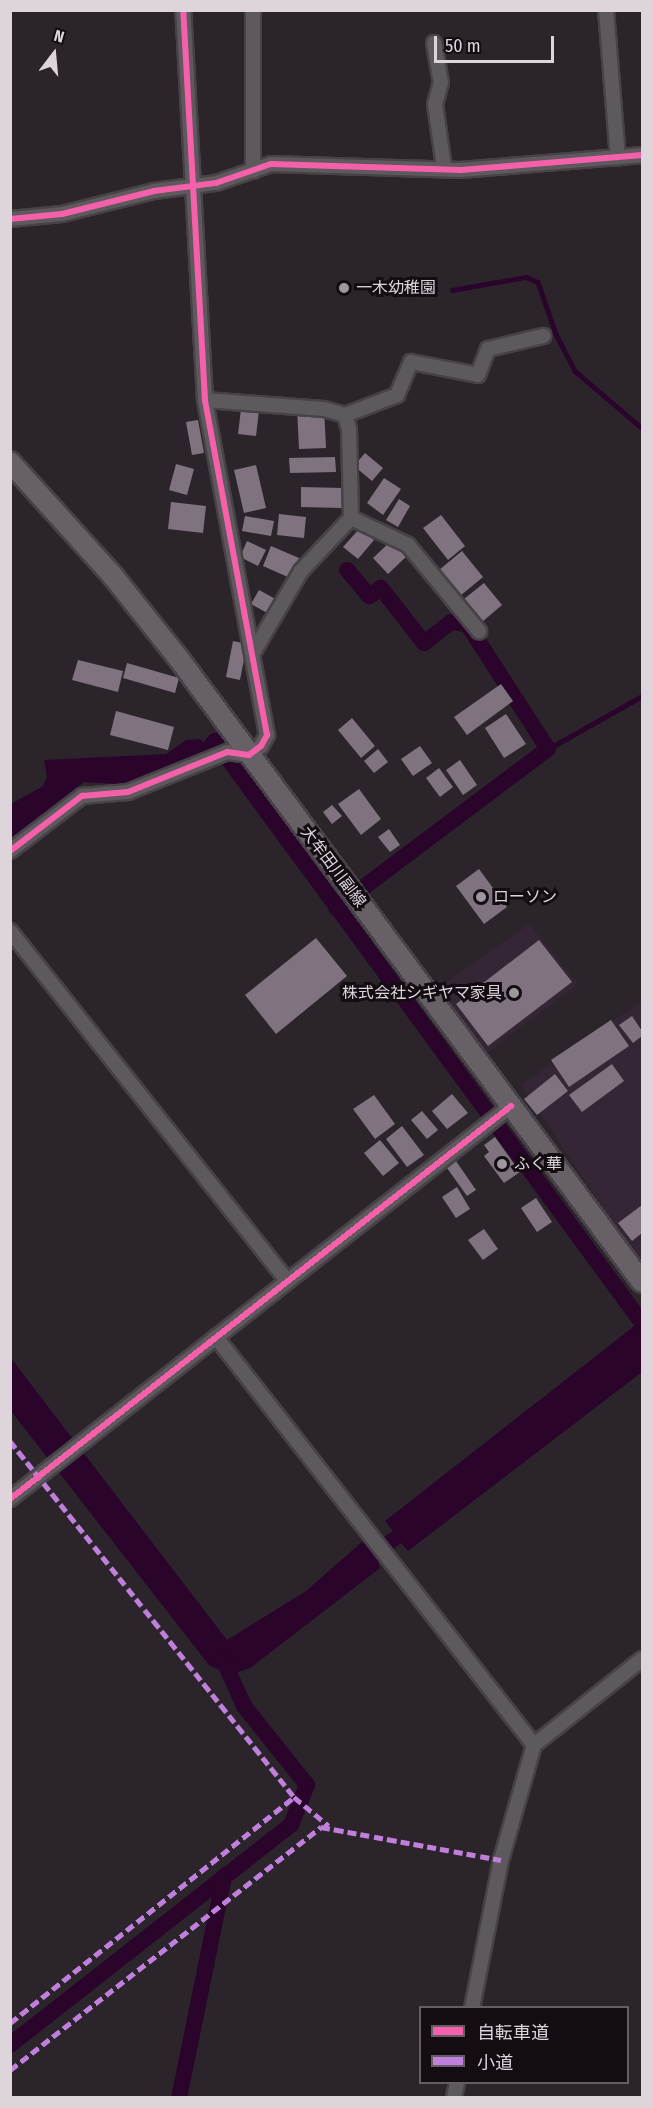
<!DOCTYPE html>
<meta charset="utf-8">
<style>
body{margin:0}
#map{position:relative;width:653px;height:2108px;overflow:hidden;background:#2b252b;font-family:"Fira Sans Condensed","Noto Sans JP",sans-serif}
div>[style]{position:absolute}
.built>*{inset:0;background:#352635}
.water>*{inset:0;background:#2a042b}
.stream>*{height:4.5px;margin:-2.25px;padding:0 2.25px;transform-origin:2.25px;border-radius:2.25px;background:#2a042b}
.canal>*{height:16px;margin:-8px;padding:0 8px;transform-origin:8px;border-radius:8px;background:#2a042b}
.building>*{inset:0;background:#7f737f}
.roads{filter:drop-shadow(2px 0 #474247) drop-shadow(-2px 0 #474247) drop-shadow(0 2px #474247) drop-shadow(0 -2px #474247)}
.street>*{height:14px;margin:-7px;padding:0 7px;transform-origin:7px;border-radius:7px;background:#5d595d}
.primary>*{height:20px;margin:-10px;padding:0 10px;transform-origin:10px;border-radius:10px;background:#676067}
.quiet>*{height:4.5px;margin-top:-2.25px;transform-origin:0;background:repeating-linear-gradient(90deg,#c07fdc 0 9px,transparent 0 13.5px)}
.cycleway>*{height:6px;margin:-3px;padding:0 3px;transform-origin:3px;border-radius:3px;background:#f560ab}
.dots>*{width:16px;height:16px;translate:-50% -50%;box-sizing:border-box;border:3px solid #130d13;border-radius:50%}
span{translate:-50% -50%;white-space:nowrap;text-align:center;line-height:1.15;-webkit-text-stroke:6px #130d13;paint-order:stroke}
.poi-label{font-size:16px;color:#ddd4dc}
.left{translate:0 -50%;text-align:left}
.right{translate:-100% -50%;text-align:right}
.street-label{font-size:16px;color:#ddd4dc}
.frame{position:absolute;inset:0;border:12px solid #ddd4dc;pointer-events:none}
.legend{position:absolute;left:419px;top:2006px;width:210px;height:78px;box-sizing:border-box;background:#130d13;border:2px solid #645d63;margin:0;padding:8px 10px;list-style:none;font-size:18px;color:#ddd4dc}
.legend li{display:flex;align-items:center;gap:12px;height:30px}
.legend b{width:30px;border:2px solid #645d63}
.north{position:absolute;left:24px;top:24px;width:60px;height:60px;-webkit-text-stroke:4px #130d13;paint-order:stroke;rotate:16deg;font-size:16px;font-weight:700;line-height:24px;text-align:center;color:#ddd4dc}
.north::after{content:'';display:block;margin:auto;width:21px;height:27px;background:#ddd4dc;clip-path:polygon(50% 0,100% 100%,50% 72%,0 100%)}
.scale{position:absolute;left:434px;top:36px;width:120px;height:27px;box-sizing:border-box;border:3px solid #ddd4dc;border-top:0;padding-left:8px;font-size:18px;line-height:21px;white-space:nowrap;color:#ddd4dc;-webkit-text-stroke:4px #130d13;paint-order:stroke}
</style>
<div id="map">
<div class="built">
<div style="clip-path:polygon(529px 924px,578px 984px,486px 1053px,435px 990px)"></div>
<div style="clip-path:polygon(642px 1001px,642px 1267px,521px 1085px)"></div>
</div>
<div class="water">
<div style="clip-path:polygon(200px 739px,214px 753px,133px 785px,84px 782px,11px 839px,11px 804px,43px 786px,47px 777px,44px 760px,166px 754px,186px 740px)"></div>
<div style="clip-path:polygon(642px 1320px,642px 1372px,408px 1551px,401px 1543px,378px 1562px,380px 1568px,250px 1668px,229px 1675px,209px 1665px,11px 1411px,10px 1357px,227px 1640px,306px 1591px,363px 1541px,368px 1547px,393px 1531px,385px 1521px)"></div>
</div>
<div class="stream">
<div style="left:452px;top:290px;width:75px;rotate:-10deg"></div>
<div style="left:526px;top:277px;width:13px;rotate:23deg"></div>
<div style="left:538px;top:282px;width:55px;rotate:70.9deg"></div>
<div style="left:556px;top:334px;width:42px;rotate:62.8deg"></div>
<div style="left:575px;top:371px;width:88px;rotate:40.4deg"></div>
<div style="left:548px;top:749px;width:108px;rotate:-29.4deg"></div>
</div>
<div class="canal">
<div style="left:210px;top:747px;width:8px;rotate:-50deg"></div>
<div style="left:215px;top:741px;width:722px;rotate:53.73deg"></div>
<div style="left:336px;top:908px;width:265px;rotate:-36.9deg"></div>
<div style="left:548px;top:749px;width:149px;rotate:-122.9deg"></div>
<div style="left:467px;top:624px;width:16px;rotate:-173deg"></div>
<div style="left:451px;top:622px;width:34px;rotate:142deg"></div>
<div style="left:424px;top:643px;width:70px;rotate:-128deg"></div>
<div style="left:381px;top:588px;width:14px;rotate:146deg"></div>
<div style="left:369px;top:596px;width:34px;rotate:-130deg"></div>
<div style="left:10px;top:2045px;width:357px;rotate:-38.1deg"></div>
<div style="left:291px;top:1825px;width:43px;rotate:-68.2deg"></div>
<div style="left:307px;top:1785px;width:101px;rotate:-128.6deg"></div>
<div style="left:244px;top:1706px;width:51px;rotate:-114.1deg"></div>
<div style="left:179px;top:2098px;width:226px;rotate:-78.5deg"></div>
</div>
<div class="building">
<div style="clip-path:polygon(324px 407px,326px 448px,299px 449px,297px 408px)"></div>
<div style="clip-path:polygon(241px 409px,259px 411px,256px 436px,238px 434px)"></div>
<div style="clip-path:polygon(198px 420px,204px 453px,192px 455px,186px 422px)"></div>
<div style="clip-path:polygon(365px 453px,383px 468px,372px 481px,354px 466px)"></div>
<div style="clip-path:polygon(335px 457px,336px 472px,290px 473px,289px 458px)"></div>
<div style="clip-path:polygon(176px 464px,194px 469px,187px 495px,169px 490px)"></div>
<div style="clip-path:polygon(256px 465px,266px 508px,244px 513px,234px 470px)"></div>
<div style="clip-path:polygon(384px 478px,401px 489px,383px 515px,367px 503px)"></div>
<div style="clip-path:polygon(301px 487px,342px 488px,342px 508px,301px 507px)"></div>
<div style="clip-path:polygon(399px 499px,410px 506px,398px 527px,386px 520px)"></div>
<div style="clip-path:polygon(171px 502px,206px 506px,203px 533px,168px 529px)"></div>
<div style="clip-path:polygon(279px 514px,306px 517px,304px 538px,277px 535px)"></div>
<div style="clip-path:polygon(441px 515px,465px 546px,448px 560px,423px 528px)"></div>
<div style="clip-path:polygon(245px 516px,274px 521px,271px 536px,242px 531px)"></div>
<div style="clip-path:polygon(360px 528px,374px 540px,358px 559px,343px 547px)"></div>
<div style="clip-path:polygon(393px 539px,408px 555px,388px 574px,373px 558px)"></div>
<div style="clip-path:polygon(247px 541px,266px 550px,258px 566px,240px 557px)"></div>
<div style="clip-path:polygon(271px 546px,299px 558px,290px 578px,263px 566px)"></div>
<div style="clip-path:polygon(462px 551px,483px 577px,460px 596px,439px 570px)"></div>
<div style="clip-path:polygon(484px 583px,502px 605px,482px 622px,464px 599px)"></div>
<div style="clip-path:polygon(259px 590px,279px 601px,271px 615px,251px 604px)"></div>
<div style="clip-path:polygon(233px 641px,247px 644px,240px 680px,226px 677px)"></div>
<div style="clip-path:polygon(78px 660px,123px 671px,118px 692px,72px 680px)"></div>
<div style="clip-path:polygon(127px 663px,179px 678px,175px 693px,123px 678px)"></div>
<div style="clip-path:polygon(501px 684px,513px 701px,467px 735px,454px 717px)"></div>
<div style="clip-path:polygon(116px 711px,174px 727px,168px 750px,110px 735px)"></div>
<div style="clip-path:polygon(506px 714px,526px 744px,504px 758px,485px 728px)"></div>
<div style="clip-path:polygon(352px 718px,375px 746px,361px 758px,338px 730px)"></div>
<div style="clip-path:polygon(420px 746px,432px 763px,413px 776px,401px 759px)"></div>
<div style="clip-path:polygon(378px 749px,388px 762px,374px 773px,364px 761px)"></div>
<div style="clip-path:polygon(460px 760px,477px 785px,463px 795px,446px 770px)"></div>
<div style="clip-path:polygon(439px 768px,453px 787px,440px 797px,426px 778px)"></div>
<div style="clip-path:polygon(359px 789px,381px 819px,361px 835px,338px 804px)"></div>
<div style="clip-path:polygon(332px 805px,342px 816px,332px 824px,323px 812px)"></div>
<div style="clip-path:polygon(389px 829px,400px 845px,390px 852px,378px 837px)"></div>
<div style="clip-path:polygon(479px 869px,507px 907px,484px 924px,456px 886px)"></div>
<div style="clip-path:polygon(316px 938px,347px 976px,276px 1034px,245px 995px)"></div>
<div style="clip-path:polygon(539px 940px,572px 982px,488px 1046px,456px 1004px)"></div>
<div style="clip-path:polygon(632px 1016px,642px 1031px,642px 1036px,633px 1043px,619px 1025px)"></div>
<div style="clip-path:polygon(611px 1020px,629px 1046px,569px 1087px,551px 1060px)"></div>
<div style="clip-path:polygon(612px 1064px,624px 1081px,582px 1112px,569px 1095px)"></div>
<div style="clip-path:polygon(555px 1074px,568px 1091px,537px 1115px,524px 1099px)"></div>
<div style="clip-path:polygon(452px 1094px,468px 1113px,447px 1129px,432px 1111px)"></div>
<div style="clip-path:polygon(374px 1095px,395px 1124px,375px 1139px,353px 1109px)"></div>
<div style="clip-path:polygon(422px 1111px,438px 1130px,427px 1139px,411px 1120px)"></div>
<div style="clip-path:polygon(402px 1126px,424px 1155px,407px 1167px,386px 1139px)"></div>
<div style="clip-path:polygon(495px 1137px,520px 1172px,504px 1183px,484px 1156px,489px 1152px,484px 1145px)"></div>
<div style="clip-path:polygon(380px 1140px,399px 1163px,383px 1176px,364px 1153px)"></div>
<div style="clip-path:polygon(456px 1161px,476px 1190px,467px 1196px,447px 1168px)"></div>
<div style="clip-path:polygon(457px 1187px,470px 1209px,456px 1218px,442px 1197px)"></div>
<div style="clip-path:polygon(536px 1198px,552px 1222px,537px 1232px,521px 1208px)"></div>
<div style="clip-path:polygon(642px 1205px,642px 1233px,632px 1241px,618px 1223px)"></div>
<div style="clip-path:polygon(484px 1229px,498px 1249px,483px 1260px,468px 1240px)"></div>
</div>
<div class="roads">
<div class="street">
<div style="left:606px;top:10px;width:148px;rotate:85.4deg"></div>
<div style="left:434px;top:43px;width:40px;rotate:80deg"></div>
<div style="left:441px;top:82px;width:23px;rotate:105deg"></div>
<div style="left:435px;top:104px;width:64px;rotate:81.9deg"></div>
<div style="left:253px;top:171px;width:161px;rotate:-90deg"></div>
<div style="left:10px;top:219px;width:52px;rotate:-5.5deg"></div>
<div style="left:62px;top:214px;width:95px;rotate:-14deg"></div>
<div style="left:154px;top:191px;width:63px;rotate:-7.4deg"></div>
<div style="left:216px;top:183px;width:58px;rotate:-19.1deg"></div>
<div style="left:271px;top:164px;width:190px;rotate:1.8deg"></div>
<div style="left:461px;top:170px;width:182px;rotate:-4.7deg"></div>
<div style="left:205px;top:400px;width:119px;rotate:4.3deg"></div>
<div style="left:324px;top:409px;width:22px;rotate:16deg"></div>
<div style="left:345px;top:415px;width:15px;rotate:74deg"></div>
<div style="left:349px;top:429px;width:89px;rotate:88.7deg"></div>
<div style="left:351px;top:518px;width:73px;rotate:133.3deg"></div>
<div style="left:301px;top:571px;width:93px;rotate:120.4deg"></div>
<div style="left:345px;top:415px;width:56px;rotate:-21deg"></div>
<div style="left:397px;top:395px;width:36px;rotate:-67deg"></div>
<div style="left:411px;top:362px;width:68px;rotate:11deg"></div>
<div style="left:478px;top:375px;width:28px;rotate:-69deg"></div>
<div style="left:488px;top:349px;width:57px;rotate:-13.3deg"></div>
<div style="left:351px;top:518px;width:63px;rotate:25.3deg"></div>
<div style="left:408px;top:545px;width:112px;rotate:50.5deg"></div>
<div style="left:10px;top:851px;width:91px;rotate:-37.4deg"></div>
<div style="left:82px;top:796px;width:46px;rotate:-5deg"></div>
<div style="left:128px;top:792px;width:107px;rotate:-22deg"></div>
<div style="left:227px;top:752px;width:22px;rotate:8deg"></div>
<div style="left:249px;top:755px;width:15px;rotate:-37deg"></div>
<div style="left:261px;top:746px;width:13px;rotate:-61deg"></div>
<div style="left:267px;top:735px;width:341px;rotate:-100.5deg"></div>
<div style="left:205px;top:400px;width:391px;rotate:-93.2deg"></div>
<div style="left:10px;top:931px;width:446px;rotate:51.6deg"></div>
<div style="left:216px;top:1337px;width:517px;rotate:52.07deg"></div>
<div style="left:10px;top:1499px;width:637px;rotate:-38.11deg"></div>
<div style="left:472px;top:2008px;width:151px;rotate:-78.9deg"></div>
<div style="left:501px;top:1860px;width:120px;rotate:-74deg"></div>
<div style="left:534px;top:1745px;width:138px;rotate:-38.5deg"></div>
<div style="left:454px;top:2098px;width:16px;rotate:-79deg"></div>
</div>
<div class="primary">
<div style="left:10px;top:462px;width:154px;rotate:47.9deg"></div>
<div style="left:113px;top:576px;width:106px;rotate:51.5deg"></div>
<div style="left:179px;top:659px;width:776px;rotate:53.38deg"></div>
</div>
</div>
<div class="quiet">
<div style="left:10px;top:1441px;width:455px;rotate:51.4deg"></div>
<div style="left:294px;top:1797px;width:45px;rotate:39.6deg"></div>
<div style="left:10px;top:2023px;width:363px;rotate:-38.5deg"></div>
<div style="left:10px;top:2070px;width:395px;rotate:-38deg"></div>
<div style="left:321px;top:1827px;width:183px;rotate:10.4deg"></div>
</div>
<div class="cycleway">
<div style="left:10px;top:219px;width:52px;rotate:-5.5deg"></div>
<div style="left:62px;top:214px;width:95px;rotate:-14deg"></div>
<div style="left:154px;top:191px;width:63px;rotate:-7.4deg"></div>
<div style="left:216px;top:183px;width:58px;rotate:-19.1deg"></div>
<div style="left:271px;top:164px;width:190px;rotate:1.8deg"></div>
<div style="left:461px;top:170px;width:182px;rotate:-4.7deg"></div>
<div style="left:10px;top:851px;width:91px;rotate:-37.4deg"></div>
<div style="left:82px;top:796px;width:46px;rotate:-5deg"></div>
<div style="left:128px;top:792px;width:107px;rotate:-22deg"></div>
<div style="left:227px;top:752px;width:22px;rotate:8deg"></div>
<div style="left:249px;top:755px;width:15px;rotate:-37deg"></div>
<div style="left:261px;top:746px;width:13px;rotate:-61deg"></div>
<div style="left:267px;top:735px;width:341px;rotate:-100.5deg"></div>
<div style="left:205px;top:400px;width:391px;rotate:-93.2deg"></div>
<div style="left:10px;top:1499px;width:637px;rotate:-38.11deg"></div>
</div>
<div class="dots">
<div style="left:344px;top:288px;background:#9f979e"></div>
<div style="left:481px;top:897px;background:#9f979e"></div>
<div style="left:514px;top:993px;background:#9f979e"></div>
<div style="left:502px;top:1164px;background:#9f979e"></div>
</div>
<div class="poi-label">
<span class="left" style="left:356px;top:288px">一木幼稚園</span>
<span class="left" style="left:493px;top:897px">ローソン</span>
<span class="right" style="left:502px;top:993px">株式会社シギヤマ家具</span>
<span class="left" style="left:514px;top:1164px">ふく華</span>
</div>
<div class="street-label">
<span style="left:333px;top:867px;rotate:53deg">大牟田川副線</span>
</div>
<div class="frame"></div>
<ul class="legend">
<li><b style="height:8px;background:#f560ab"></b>自転車道</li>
<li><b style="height:8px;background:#c07fdc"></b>小道</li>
</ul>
<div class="north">N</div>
<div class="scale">50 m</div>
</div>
